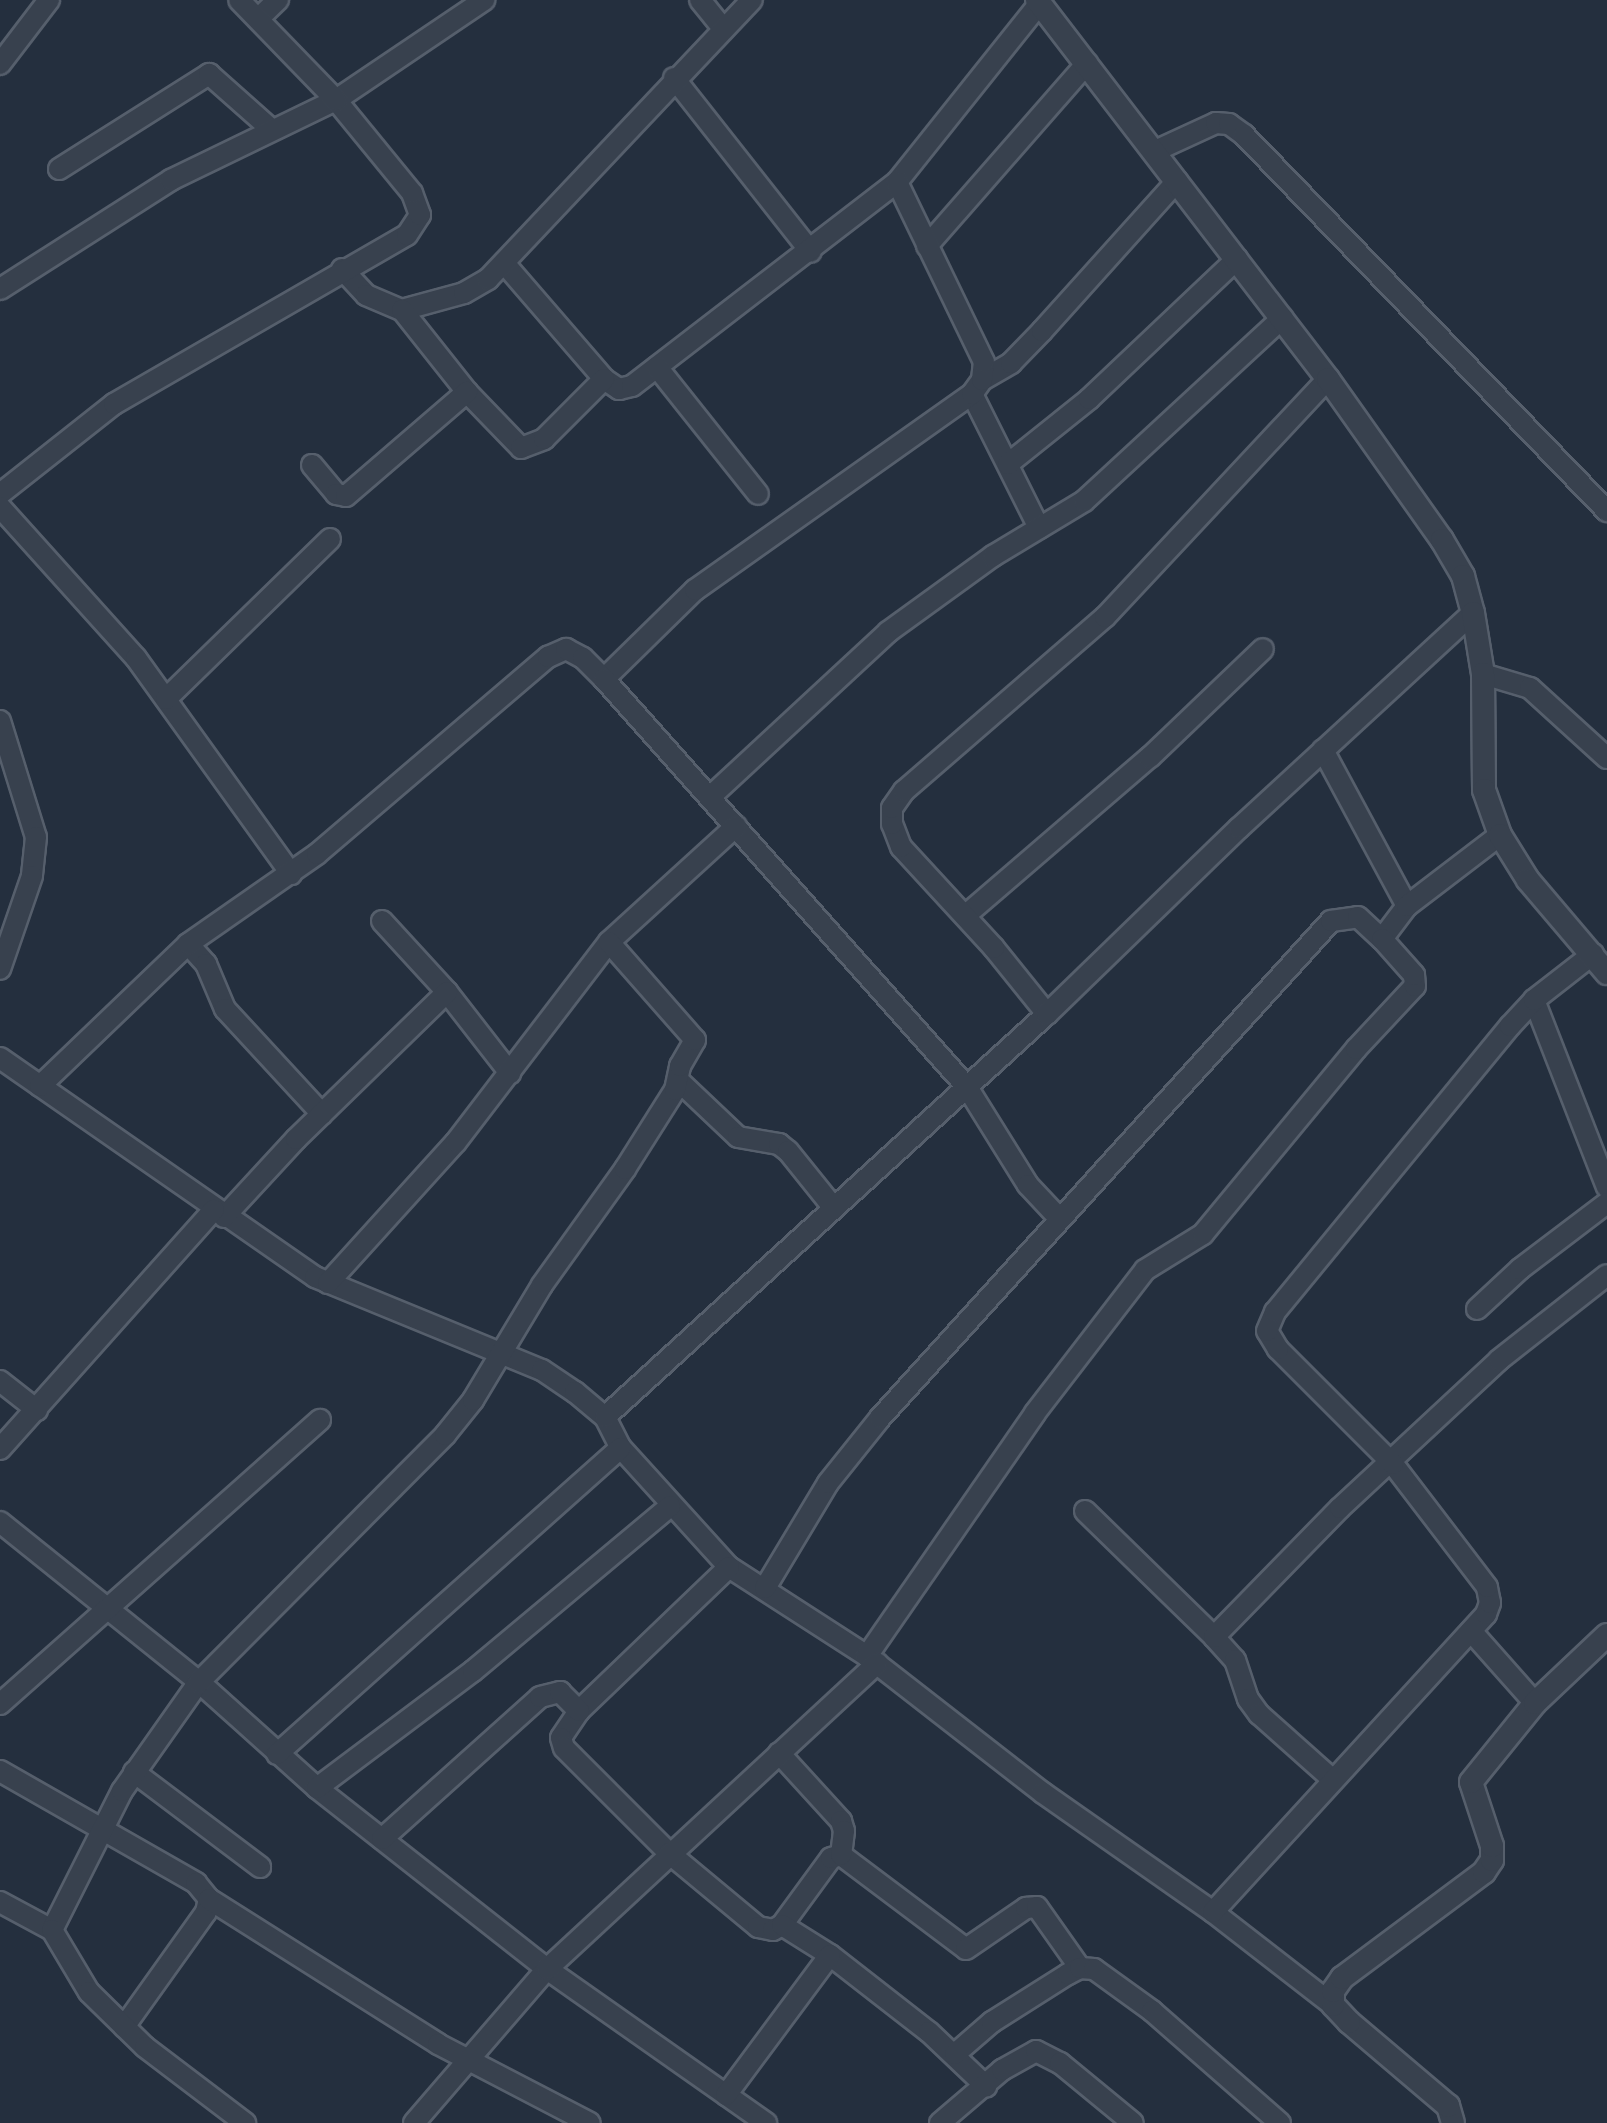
<!DOCTYPE html>
<style>
body{margin:0}
#map{position:relative;width:1607px;height:2123px;overflow:hidden;background:#242f3e;font-family:"Work Sans",sans-serif}
div>[style]{position:absolute}
.roads{filter:drop-shadow(2px 0 #565f6c) drop-shadow(-2px 0 #565f6c) drop-shadow(0 2px #565f6c) drop-shadow(0 -2px #565f6c)}
.minor>*{height:20px;margin:-10px;padding:0 10px;transform-origin:10px;border-radius:10px;background:#38414e}
.tertiary>*{height:22px;margin:-11px;padding:0 11px;transform-origin:11px;border-radius:11px;background:#38414e}
span{translate:-50% -50%;white-space:nowrap;text-align:center;line-height:1.15;-webkit-text-stroke:8px #1d2633;paint-order:stroke}
</style>
<div id="map">
<div class="roads">
<div class="minor">
<div style="left:700px;top:0;width:36px;rotate:51deg"></div>
<div style="left:258px;top:19px;width:28px;rotate:-44deg"></div>
<div style="left:0;top:64px;width:81px;rotate:-52.6deg"></div>
<div style="left:674px;top:78px;width:221px;rotate:51.8deg"></div>
<div style="left:1155px;top:151px;width:67px;rotate:-24.7deg"></div>
<div style="left:1216px;top:123px;width:13px;rotate:4deg"></div>
<div style="left:1229px;top:124px;width:19px;rotate:36deg"></div>
<div style="left:1244px;top:135px;width:523px;rotate:46.01deg"></div>
<div style="left:59px;top:169px;width:178px;rotate:-32.3deg"></div>
<div style="left:209px;top:74px;width:83px;rotate:41.6deg"></div>
<div style="left:927px;top:246px;width:243px;rotate:-48.8deg"></div>
<div style="left:504px;top:263px;width:153px;rotate:49.2deg"></div>
<div style="left:604px;top:379px;width:18px;rotate:34deg"></div>
<div style="left:619px;top:389px;width:13px;rotate:-13deg"></div>
<div style="left:632px;top:386px;width:334px;rotate:-37.6deg"></div>
<div style="left:897px;top:182px;width:229px;rotate:-51.4deg"></div>
<div style="left:342px;top:269px;width:35px;rotate:47deg"></div>
<div style="left:366px;top:295px;width:39px;rotate:23deg"></div>
<div style="left:402px;top:310px;width:64px;rotate:-15.3deg"></div>
<div style="left:464px;top:293px;width:28px;rotate:-30deg"></div>
<div style="left:488px;top:279px;width:384px;rotate:-46.6deg"></div>
<div style="left:0;top:289px;width:203px;rotate:-32.5deg"></div>
<div style="left:171px;top:180px;width:183px;rotate:-25.9deg"></div>
<div style="left:336px;top:100px;width:179px;rotate:-34deg"></div>
<div style="left:402px;top:310px;width:105px;rotate:51.6deg"></div>
<div style="left:467px;top:392px;width:78px;rotate:46deg"></div>
<div style="left:521px;top:448px;width:25px;rotate:-21deg"></div>
<div style="left:544px;top:439px;width:85px;rotate:-45deg"></div>
<div style="left:657px;top:367px;width:162px;rotate:51.5deg"></div>
<div style="left:982px;top:380px;width:34px;rotate:-30deg"></div>
<div style="left:1011px;top:363px;width:45px;rotate:-45.9deg"></div>
<div style="left:1042px;top:331px;width:202px;rotate:-48deg"></div>
<div style="left:972px;top:394px;width:150px;rotate:63.4deg"></div>
<div style="left:1008px;top:464px;width:104px;rotate:-38.7deg"></div>
<div style="left:1089px;top:399px;width:204px;rotate:-43.4deg"></div>
<div style="left:312px;top:465px;width:38px;rotate:50deg"></div>
<div style="left:336px;top:494px;width:10px;rotate:11deg"></div>
<div style="left:346px;top:496px;width:160px;rotate:-40.7deg"></div>
<div style="left:0;top:494px;width:145px;rotate:-38.3deg"></div>
<div style="left:114px;top:404px;width:338px;rotate:-30deg"></div>
<div style="left:407px;top:235px;width:24px;rotate:-57deg"></div>
<div style="left:420px;top:215px;width:23px;rotate:-110deg"></div>
<div style="left:412px;top:193px;width:120px;rotate:-129.3deg"></div>
<div style="left:336px;top:100px;width:139px;rotate:-134.1deg"></div>
<div style="left:0;top:507px;width:203px;rotate:48deg"></div>
<div style="left:136px;top:658px;width:266px;rotate:54.3deg"></div>
<div style="left:1483px;top:674px;width:49px;rotate:16.6deg"></div>
<div style="left:1530px;top:688px;width:104px;rotate:42.3deg"></div>
<div style="left:604px;top:679px;width:127px;rotate:-44.4deg"></div>
<div style="left:695px;top:590px;width:339px;rotate:-35.3deg"></div>
<div style="left:972px;top:394px;width:17px;rotate:-54deg"></div>
<div style="left:982px;top:380px;width:18px;rotate:-84deg"></div>
<div style="left:984px;top:362px;width:200px;rotate:-115.8deg"></div>
<div style="left:166px;top:699px;width:229px;rotate:-44.3deg"></div>
<div style="left:0;top:721px;width:121px;rotate:72.8deg"></div>
<div style="left:36px;top:837px;width:39px;rotate:96deg"></div>
<div style="left:32px;top:876px;width:98px;rotate:109deg"></div>
<div style="left:1323px;top:750px;width:177px;rotate:61.7deg"></div>
<div style="left:710px;top:797px;width:243px;rotate:-42.8deg"></div>
<div style="left:888px;top:632px;width:130px;rotate:-35.9deg"></div>
<div style="left:993px;top:556px;width:106px;rotate:-31.1deg"></div>
<div style="left:1084px;top:501px;width:270px;rotate:-42.7deg"></div>
<div style="left:966px;top:915px;width:243px;rotate:-40.7deg"></div>
<div style="left:1150px;top:757px;width:156px;rotate:-43.7deg"></div>
<div style="left:382px;top:921px;width:96px;rotate:47.5deg"></div>
<div style="left:447px;top:992px;width:103px;rotate:52.1deg"></div>
<div style="left:188px;top:944px;width:27px;rotate:48deg"></div>
<div style="left:206px;top:964px;width:49px;rotate:67.1deg"></div>
<div style="left:225px;top:1009px;width:143px;rotate:47.3deg"></div>
<div style="left:1534px;top:1000px;width:201px;rotate:68.7deg"></div>
<div style="left:1047px;top:1014px;width:85px;rotate:-128.8deg"></div>
<div style="left:994px;top:948px;width:137px;rotate:-132.6deg"></div>
<div style="left:901px;top:847px;width:25px;rotate:-111deg"></div>
<div style="left:892px;top:824px;width:16px;rotate:-90deg"></div>
<div style="left:892px;top:808px;width:21px;rotate:-55deg"></div>
<div style="left:904px;top:791px;width:266px;rotate:-40.9deg"></div>
<div style="left:1105px;top:617px;width:326px;rotate:-46.9deg"></div>
<div style="left:0;top:1058px;width:384px;rotate:34.8deg"></div>
<div style="left:315px;top:1277px;width:245px;rotate:22.3deg"></div>
<div style="left:542px;top:1370px;width:40px;rotate:34deg"></div>
<div style="left:575px;top:1392px;width:39px;rotate:40deg"></div>
<div style="left:605px;top:1417px;width:35px;rotate:63deg"></div>
<div style="left:621px;top:1448px;width:161px;rotate:47.8deg"></div>
<div style="left:729px;top:1567px;width:164px;rotate:32.8deg"></div>
<div style="left:867px;top:1656px;width:223px;rotate:37.9deg"></div>
<div style="left:1043px;top:1793px;width:208px;rotate:35deg"></div>
<div style="left:1213px;top:1912px;width:152px;rotate:37.8deg"></div>
<div style="left:680px;top:1082px;width:80px;rotate:43.5deg"></div>
<div style="left:738px;top:1137px;width:42px;rotate:9.7deg"></div>
<div style="left:779px;top:1144px;width:11px;rotate:38deg"></div>
<div style="left:788px;top:1151px;width:72px;rotate:51.2deg"></div>
<div style="left:40px;top:1086px;width:205px;rotate:-43.8deg"></div>
<div style="left:188px;top:944px;width:157px;rotate:-34.9deg"></div>
<div style="left:317px;top:854px;width:304px;rotate:-40.5deg"></div>
<div style="left:548px;top:657px;width:20px;rotate:-24deg"></div>
<div style="left:566px;top:649px;width:19px;rotate:28deg"></div>
<div style="left:583px;top:658px;width:30px;rotate:45deg"></div>
<div style="left:604px;top:679px;width:546px;rotate:48.34deg"></div>
<div style="left:967px;top:1087px;width:115px;rotate:58.1deg"></div>
<div style="left:1028px;top:1185px;width:45px;rotate:46.8deg"></div>
<div style="left:224px;top:1217px;width:106px;rotate:-47.3deg"></div>
<div style="left:296px;top:1139px;width:211px;rotate:-44.2deg"></div>
<div style="left:328px;top:1283px;width:190px;rotate:-47.8deg"></div>
<div style="left:456px;top:1142px;width:252px;rotate:-52.6deg"></div>
<div style="left:609px;top:942px;width:172px;rotate:-42.4deg"></div>
<div style="left:1477px;top:1309px;width:59px;rotate:-42.9deg"></div>
<div style="left:1520px;top:1269px;width:109px;rotate:-37.2deg"></div>
<div style="left:0;top:1381px;width:47px;rotate:38.1deg"></div>
<div style="left:605px;top:1417px;width:598px;rotate:-42.36deg"></div>
<div style="left:1047px;top:1014px;width:267px;rotate:-44.1deg"></div>
<div style="left:1239px;top:828px;width:318px;rotate:-42.6deg"></div>
<div style="left:0;top:1449px;width:321px;rotate:-48.2deg"></div>
<div style="left:1085px;top:1511px;width:180px;rotate:44.3deg"></div>
<div style="left:1214px;top:1637px;width:31px;rotate:48deg"></div>
<div style="left:1235px;top:1660px;width:41px;rotate:71.6deg"></div>
<div style="left:1248px;top:1699px;width:19px;rotate:54deg"></div>
<div style="left:1259px;top:1714px;width:98px;rotate:41.7deg"></div>
<div style="left:0;top:1522px;width:255px;rotate:38.8deg"></div>
<div style="left:199px;top:1682px;width:159px;rotate:41.9deg"></div>
<div style="left:317px;top:1788px;width:293px;rotate:38.2deg"></div>
<div style="left:547px;top:1969px;width:268px;rotate:35.1deg"></div>
<div style="left:729px;top:1567px;width:208px;rotate:136.2deg"></div>
<div style="left:579px;top:1711px;width:32px;rotate:124deg"></div>
<div style="left:561px;top:1738px;width:10px;rotate:73deg"></div>
<div style="left:564px;top:1748px;width:148px;rotate:45deg"></div>
<div style="left:669px;top:1853px;width:116px;rotate:39.7deg"></div>
<div style="left:758px;top:1927px;width:15px;rotate:11deg"></div>
<div style="left:773px;top:1930px;width:10px;rotate:-29deg"></div>
<div style="left:782px;top:1925px;width:83px;rotate:-53.8deg"></div>
<div style="left:831px;top:1858px;width:10px;rotate:-17deg"></div>
<div style="left:841px;top:1855px;width:156px;rotate:36.9deg"></div>
<div style="left:966px;top:1949px;width:73px;rotate:-34.3deg"></div>
<div style="left:1026px;top:1908px;width:11px;rotate:-5deg"></div>
<div style="left:1037px;top:1907px;width:75px;rotate:54.8deg"></div>
<div style="left:765px;top:1588px;width:122px;rotate:-59deg"></div>
<div style="left:828px;top:1483px;width:83px;rotate:-51.3deg"></div>
<div style="left:880px;top:1418px;width:671px;rotate:-47.78deg"></div>
<div style="left:1331px;top:921px;width:27px;rotate:-8deg"></div>
<div style="left:1358px;top:917px;width:33px;rotate:43deg"></div>
<div style="left:1382px;top:939px;width:41px;rotate:-52.9deg"></div>
<div style="left:1407px;top:906px;width:117px;rotate:-37.4deg"></div>
<div style="left:1471px;top:1631px;width:96px;rotate:48.4deg"></div>
<div style="left:1214px;top:1637px;width:180px;rotate:-45.7deg"></div>
<div style="left:1340px;top:1508px;width:217px;rotate:-42.9deg"></div>
<div style="left:1499px;top:1360px;width:137px;rotate:-38.2deg"></div>
<div style="left:867px;top:1656px;width:295px;rotate:-55.3deg"></div>
<div style="left:1035px;top:1413px;width:180px;rotate:-52.4deg"></div>
<div style="left:1145px;top:1270px;width:68px;rotate:-31.8deg"></div>
<div style="left:1203px;top:1234px;width:240px;rotate:-50.4deg"></div>
<div style="left:1356px;top:1049px;width:86px;rotate:-46.9deg"></div>
<div style="left:1415px;top:986px;width:11px;rotate:-95deg"></div>
<div style="left:1414px;top:975px;width:48px;rotate:-131.6deg"></div>
<div style="left:0;top:1704px;width:428px;rotate:-41.6deg"></div>
<div style="left:779px;top:1753px;width:92px;rotate:47.6deg"></div>
<div style="left:841px;top:1821px;width:10px;rotate:73deg"></div>
<div style="left:844px;top:1831px;width:24px;rotate:97deg"></div>
<div style="left:277px;top:1754px;width:460px;rotate:-41.7deg"></div>
<div style="left:0;top:1771px;width:226px;rotate:29.7deg"></div>
<div style="left:196px;top:1883px;width:21px;rotate:51deg"></div>
<div style="left:209px;top:1899px;width:13px;rotate:103deg"></div>
<div style="left:206px;top:1912px;width:141px;rotate:125.5deg"></div>
<div style="left:134px;top:1772px;width:158px;rotate:37deg"></div>
<div style="left:317px;top:1788px;width:195px;rotate:-36.9deg"></div>
<div style="left:473px;top:1671px;width:257px;rotate:-39.9deg"></div>
<div style="left:382px;top:1839px;width:212px;rotate:-41.9deg"></div>
<div style="left:540px;top:1697px;width:21px;rotate:-14deg"></div>
<div style="left:560px;top:1692px;width:27px;rotate:45deg"></div>
<div style="left:209px;top:1899px;width:271px;rotate:32.3deg"></div>
<div style="left:438px;top:2044px;width:171px;rotate:27.5deg"></div>
<div style="left:0;top:1902px;width:59px;rotate:28.3deg"></div>
<div style="left:52px;top:1930px;width:156px;rotate:-63.3deg"></div>
<div style="left:122px;top:1791px;width:133px;rotate:-54.8deg"></div>
<div style="left:199px;top:1682px;width:349px;rotate:-45.1deg"></div>
<div style="left:445px;top:1435px;width:45px;rotate:-51.3deg"></div>
<div style="left:473px;top:1400px;width:134px;rotate:-59deg"></div>
<div style="left:542px;top:1285px;width:143px;rotate:-54.4deg"></div>
<div style="left:625px;top:1169px;width:93px;rotate:-57.7deg"></div>
<div style="left:675px;top:1090px;width:25px;rotate:-78deg"></div>
<div style="left:680px;top:1066px;width:30px;rotate:-60deg"></div>
<div style="left:695px;top:1040px;width:130px;rotate:-131.3deg"></div>
<div style="left:1213px;top:1912px;width:404px;rotate:-47.5deg"></div>
<div style="left:1486px;top:1614px;width:12px;rotate:-70deg"></div>
<div style="left:1490px;top:1603px;width:16px;rotate:-101deg"></div>
<div style="left:1487px;top:1587px;width:155px;rotate:-127.4deg"></div>
<div style="left:1393px;top:1464px;width:163px;rotate:-135deg"></div>
<div style="left:1278px;top:1349px;width:21px;rotate:-121deg"></div>
<div style="left:1267px;top:1331px;width:21px;rotate:-67deg"></div>
<div style="left:1275px;top:1312px;width:370px;rotate:-50.6deg"></div>
<div style="left:1510px;top:1026px;width:35px;rotate:-47deg"></div>
<div style="left:1534px;top:1000px;width:75px;rotate:-37.9deg"></div>
<div style="left:782px;top:1925px;width:57px;rotate:32deg"></div>
<div style="left:830px;top:1955px;width:125px;rotate:37.9deg"></div>
<div style="left:929px;top:2032px;width:79px;rotate:43.5deg"></div>
<div style="left:52px;top:1930px;width:72px;rotate:59.2deg"></div>
<div style="left:89px;top:1992px;width:78px;rotate:44.5deg"></div>
<div style="left:145px;top:2047px;width:126px;rotate:37.2deg"></div>
<div style="left:955px;top:2054px;width:49px;rotate:-40.9deg"></div>
<div style="left:992px;top:2022px;width:90px;rotate:-32.3deg"></div>
<div style="left:1068px;top:1974px;width:13px;rotate:-27deg"></div>
<div style="left:1080px;top:1968px;width:14px;rotate:4deg"></div>
<div style="left:1094px;top:1969px;width:72px;rotate:35.9deg"></div>
<div style="left:1152px;top:2011px;width:170px;rotate:41.2deg"></div>
<div style="left:726px;top:2095px;width:174px;rotate:-53.4deg"></div>
<div style="left:414px;top:2123px;width:203px;rotate:-49.2deg"></div>
<div style="left:547px;top:1969px;width:450px;rotate:-42.8deg"></div>
<div style="left:940px;top:2123px;width:82px;rotate:-40.5deg"></div>
<div style="left:1002px;top:2070px;width:39px;rotate:-29deg"></div>
<div style="left:1036px;top:2051px;width:27px;rotate:27deg"></div>
<div style="left:1060px;top:2063px;width:94px;rotate:39.4deg"></div>
</div>
<div class="tertiary">
<div style="left:1037px;top:0;width:478px;rotate:52.5deg"></div>
<div style="left:1328px;top:379px;width:197px;rotate:54.7deg"></div>
<div style="left:1442px;top:540px;width:42px;rotate:59.7deg"></div>
<div style="left:1463px;top:576px;width:38px;rotate:75deg"></div>
<div style="left:1473px;top:613px;width:62px;rotate:80.7deg"></div>
<div style="left:1483px;top:674px;width:116px;rotate:89.5deg"></div>
<div style="left:1484px;top:790px;width:48px;rotate:70.4deg"></div>
<div style="left:1500px;top:835px;width:53px;rotate:58.1deg"></div>
<div style="left:1528px;top:880px;width:122px;rotate:49.7deg"></div>
<div style="left:1453px;top:2123px;width:18px;rotate:-106deg"></div>
<div style="left:1448px;top:2106px;width:130px;rotate:-139.7deg"></div>
<div style="left:1349px;top:2022px;width:23px;rotate:-133deg"></div>
<div style="left:1333px;top:2005px;width:14px;rotate:-90deg"></div>
<div style="left:1333px;top:1991px;width:16px;rotate:-55deg"></div>
<div style="left:1342px;top:1978px;width:177px;rotate:-36.7deg"></div>
<div style="left:1484px;top:1872px;width:14px;rotate:-56deg"></div>
<div style="left:1492px;top:1860px;width:14px;rotate:-90deg"></div>
<div style="left:1492px;top:1846px;width:67px;rotate:-108.2deg"></div>
<div style="left:1471px;top:1782px;width:102px;rotate:-51deg"></div>
<div style="left:1535px;top:1703px;width:99px;rotate:-43.4deg"></div>
</div>
</div>
</div>
